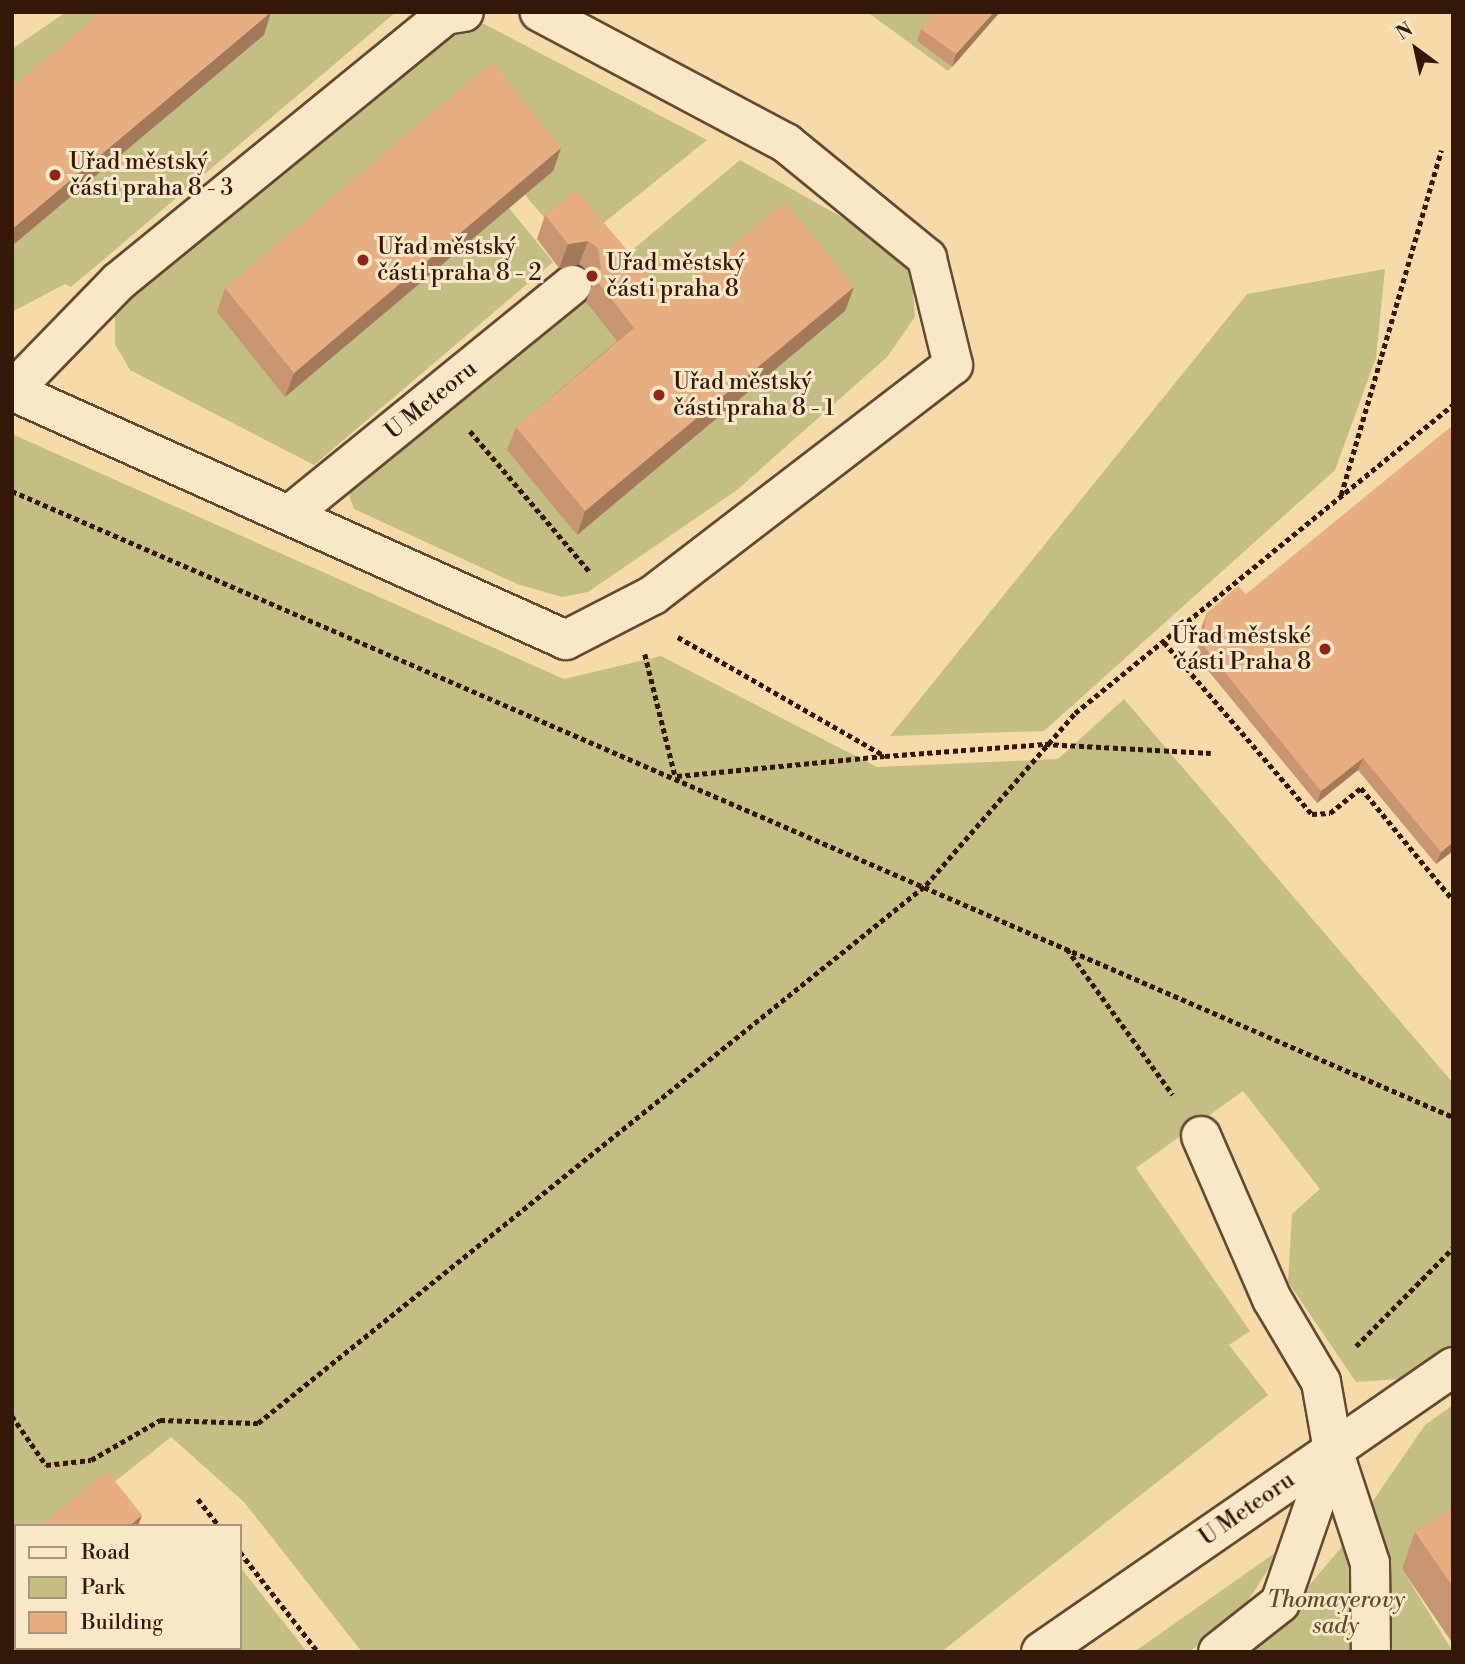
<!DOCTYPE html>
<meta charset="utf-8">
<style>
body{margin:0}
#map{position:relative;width:1465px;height:1664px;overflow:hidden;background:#f5dbaa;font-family:"Libre Bodoni",serif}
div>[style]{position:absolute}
.green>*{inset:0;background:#c3be84}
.path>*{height:4.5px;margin-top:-2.25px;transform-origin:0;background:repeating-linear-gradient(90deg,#351707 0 5px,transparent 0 8.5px)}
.roads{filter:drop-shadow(2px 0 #654830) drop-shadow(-2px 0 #654830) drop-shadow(0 2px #654830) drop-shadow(0 -2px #654830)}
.minor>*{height:38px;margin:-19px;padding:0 19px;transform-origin:19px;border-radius:19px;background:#f8e8c8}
.wall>*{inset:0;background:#c79670}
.shaded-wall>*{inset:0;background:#a27a5b}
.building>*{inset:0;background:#e7ae82}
.dots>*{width:19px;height:19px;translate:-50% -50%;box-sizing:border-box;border:4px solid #f8e8c8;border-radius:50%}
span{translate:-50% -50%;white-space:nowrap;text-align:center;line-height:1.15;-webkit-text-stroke:6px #f8e8c8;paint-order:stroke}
.poi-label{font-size:23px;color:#351707}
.left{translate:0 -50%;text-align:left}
.right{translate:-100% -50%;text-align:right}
.street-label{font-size:23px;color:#351707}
.park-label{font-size:23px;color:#60492c;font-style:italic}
.frame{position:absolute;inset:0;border:14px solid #351707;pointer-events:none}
.legend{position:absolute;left:14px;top:1524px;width:228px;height:126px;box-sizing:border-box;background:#f8e8c8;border:2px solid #aa947b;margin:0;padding:9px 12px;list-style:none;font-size:21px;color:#351707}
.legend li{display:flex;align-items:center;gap:14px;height:35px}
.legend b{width:35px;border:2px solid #aa947b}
.north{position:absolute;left:1381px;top:14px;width:70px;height:70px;-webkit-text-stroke:5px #f8e8c8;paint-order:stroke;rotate:327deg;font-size:19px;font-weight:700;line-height:28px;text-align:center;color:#351707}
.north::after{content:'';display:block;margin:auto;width:24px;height:32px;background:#351707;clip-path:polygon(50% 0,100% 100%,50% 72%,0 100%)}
</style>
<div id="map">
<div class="green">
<div style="clip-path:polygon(66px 12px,121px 12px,12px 103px,12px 49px)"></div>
<div style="clip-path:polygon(245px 12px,396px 12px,71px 287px,65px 284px,12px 312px,12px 246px,263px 35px)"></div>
<div style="clip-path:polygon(941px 12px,917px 41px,952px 67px,948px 71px,870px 14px)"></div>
<div style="clip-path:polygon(484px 24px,707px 140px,571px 249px,525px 195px,552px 171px,509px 208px,553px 262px,314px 465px,130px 370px,115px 344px,115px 307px,446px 27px)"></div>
<div style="clip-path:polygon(740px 160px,879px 238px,912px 276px,915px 317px,887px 357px,737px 490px,588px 592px,562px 597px,517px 584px,354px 509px,349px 495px,360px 481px,598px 289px,639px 339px,577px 534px,845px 311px,659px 323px,612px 267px)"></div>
<div style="clip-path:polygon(1385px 269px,1376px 358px,1335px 470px,1044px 731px,890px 736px,1247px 294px)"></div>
<div style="clip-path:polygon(12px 434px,564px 679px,661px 656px,877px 767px,1058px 759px,1124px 699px,1453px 1083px,1453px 1345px,1401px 1379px,1356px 1382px,1288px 1282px,1292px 1214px,1320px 1189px,1243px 1091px,1136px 1168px,1250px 1331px,1229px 1345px,1268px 1395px,941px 1652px,362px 1652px,244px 1502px,171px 1437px,59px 1526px,16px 1526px,12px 1563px)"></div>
<div style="clip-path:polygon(1453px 1405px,1453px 1539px,1402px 1569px,1453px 1652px,1234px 1652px,1290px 1608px,1340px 1549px,1425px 1425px)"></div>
<div style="clip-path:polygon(1282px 1548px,1240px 1613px,1189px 1652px,1134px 1652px)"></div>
<div style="clip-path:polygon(240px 1567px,307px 1652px,12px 1652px,240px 1648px)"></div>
</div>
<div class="path">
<div style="left:470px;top:431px;width:184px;rotate:49.6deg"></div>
<div style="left:12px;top:491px;width:1571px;rotate:23.48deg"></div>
<div style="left:1341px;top:495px;width:359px;rotate:-73.8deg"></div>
<div style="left:678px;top:637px;width:239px;rotate:29.9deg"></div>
<div style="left:885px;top:756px;width:160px;rotate:-4.3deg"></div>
<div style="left:1045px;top:744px;width:166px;rotate:3.1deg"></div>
<div style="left:1164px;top:642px;width:227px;rotate:49.3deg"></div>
<div style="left:1312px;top:814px;width:18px;rotate:-3deg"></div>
<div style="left:1330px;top:813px;width:40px;rotate:-39deg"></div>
<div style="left:1361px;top:788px;width:145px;rotate:50.6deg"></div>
<div style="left:645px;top:654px;width:125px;rotate:76.1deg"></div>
<div style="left:677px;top:776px;width:208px;rotate:-5.5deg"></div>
<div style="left:1067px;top:949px;width:180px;rotate:54deg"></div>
<div style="left:1356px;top:1346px;width:138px;rotate:-45.3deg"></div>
<div style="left:12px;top:1416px;width:60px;rotate:55.2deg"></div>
<div style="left:46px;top:1465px;width:45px;rotate:-6.3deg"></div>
<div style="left:91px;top:1460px;width:80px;rotate:-30.1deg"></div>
<div style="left:160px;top:1420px;width:98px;rotate:1.8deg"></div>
<div style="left:258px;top:1423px;width:858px;rotate:-38.85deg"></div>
<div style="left:926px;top:885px;width:228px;rotate:-49.1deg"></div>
<div style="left:1075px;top:713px;width:488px;rotate:-39.2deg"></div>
<div style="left:198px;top:1499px;width:34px;rotate:52deg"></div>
<div style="left:240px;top:1552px;width:127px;rotate:52deg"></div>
</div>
<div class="roads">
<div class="minor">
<div style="left:12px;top:391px;width:607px;rotate:24.2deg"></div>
<div style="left:566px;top:640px;width:98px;rotate:-27.3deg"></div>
<div style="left:653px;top:595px;width:378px;rotate:-37.5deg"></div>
<div style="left:953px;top:365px;width:110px;rotate:-103.7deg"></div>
<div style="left:927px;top:258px;width:182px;rotate:-140.8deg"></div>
<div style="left:786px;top:143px;width:279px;rotate:-152deg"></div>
<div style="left:12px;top:391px;width:152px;rotate:-45.8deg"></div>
<div style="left:118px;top:282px;width:422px;rotate:-39.2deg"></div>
<div style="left:445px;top:15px;width:19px;rotate:-9deg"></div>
<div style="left:289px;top:515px;width:365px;rotate:-39.1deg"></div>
<div style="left:1201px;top:1136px;width:178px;rotate:66.5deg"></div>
<div style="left:1272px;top:1299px;width:96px;rotate:59.4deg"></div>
<div style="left:1321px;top:1382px;width:69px;rotate:80deg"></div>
<div style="left:1333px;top:1450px;width:162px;rotate:109.1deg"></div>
<div style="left:1280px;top:1603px;width:79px;rotate:141.7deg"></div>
<div style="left:1333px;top:1450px;width:119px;rotate:71.9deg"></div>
<div style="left:1370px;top:1563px;width:89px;rotate:89.4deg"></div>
<div style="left:1041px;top:1652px;width:501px;rotate:-34.67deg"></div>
</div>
</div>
<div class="wall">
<div style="clip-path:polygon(935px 12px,1000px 12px,952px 67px,917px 41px,921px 29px)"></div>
<div style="clip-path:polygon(561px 148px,553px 171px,285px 397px,217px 312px,225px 288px)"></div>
<div style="clip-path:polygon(576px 190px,668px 299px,854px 287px,845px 311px,577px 535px,507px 450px,516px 427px,617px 341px,586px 302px,592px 286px,589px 272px,579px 264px,559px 268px,537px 239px,545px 215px)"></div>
<div style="clip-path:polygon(1246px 594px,1453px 851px,1436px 864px,1358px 770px,1317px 803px,1196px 656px,1202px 626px,1207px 613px)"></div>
<div style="clip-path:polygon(1453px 1507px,1453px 1644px,1402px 1569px,1415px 1532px)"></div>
</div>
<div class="shaded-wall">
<div style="clip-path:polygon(271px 12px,264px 35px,12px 246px,12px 229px)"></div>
<div style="clip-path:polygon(994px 12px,1000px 12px,952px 67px,956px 54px)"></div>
<div style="clip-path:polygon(561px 148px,553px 171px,285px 397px,294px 373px)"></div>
<div style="clip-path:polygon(588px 241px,579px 264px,559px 268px,568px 244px)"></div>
<div style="clip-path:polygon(854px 287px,845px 311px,577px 535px,585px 511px)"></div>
<div style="clip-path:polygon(1363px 758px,1358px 770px,1317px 803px,1321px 791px)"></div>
<div style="clip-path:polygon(1453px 842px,1453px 851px,1436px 864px,1441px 852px)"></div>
<div style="clip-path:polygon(142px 1515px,138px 1526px,129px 1526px)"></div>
<div style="clip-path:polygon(16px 1617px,16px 1641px,12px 1644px,12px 1620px)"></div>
</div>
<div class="building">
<div style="clip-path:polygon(101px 12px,271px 12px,12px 229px,12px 87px)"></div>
<div style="clip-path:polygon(935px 12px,994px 12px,956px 54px,921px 29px)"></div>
<div style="clip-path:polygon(492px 62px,561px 148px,294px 373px,225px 288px)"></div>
<div style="clip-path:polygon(576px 190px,668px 299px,785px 202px,854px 287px,585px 511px,516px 427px,634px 328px,595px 278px,601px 268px,598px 248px,588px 241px,568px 244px,545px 215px)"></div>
<div style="clip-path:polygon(1453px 425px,1453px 842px,1441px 852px,1363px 758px,1321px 791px,1201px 643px,1207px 613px,1238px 586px,1246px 594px)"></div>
<div style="clip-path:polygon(107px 1471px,142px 1515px,129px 1526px,40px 1526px)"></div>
<div style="clip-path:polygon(1453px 1507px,1453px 1587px,1415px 1532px)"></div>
<div style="clip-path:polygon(16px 1545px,16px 1617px,12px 1620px,12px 1548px)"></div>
</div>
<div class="dots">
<div style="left:55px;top:175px;background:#8f2418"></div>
<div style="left:363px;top:260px;background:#8f2418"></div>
<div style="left:592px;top:276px;background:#8f2418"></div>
<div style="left:659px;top:395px;background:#8f2418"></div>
<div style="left:1325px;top:649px;background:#8f2418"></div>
</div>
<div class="poi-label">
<span class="left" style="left:69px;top:175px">Uřad městský<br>části praha 8 - 3</span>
<span class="left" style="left:377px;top:260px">Uřad městský<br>části praha 8 - 2</span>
<span class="left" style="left:606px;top:276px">Uřad městský<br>části praha 8</span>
<span class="left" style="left:673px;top:395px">Uřad městský<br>části praha 8 - 1</span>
<span class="right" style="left:1311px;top:649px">Úřad městské<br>části Praha 8</span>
</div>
<div class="street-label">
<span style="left:431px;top:400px;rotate:-39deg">U Meteoru</span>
<span style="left:1247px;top:1509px;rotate:-35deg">U Meteoru</span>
</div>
<div class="park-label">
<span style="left:1336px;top:1613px">Thomayerovy<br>sady</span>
</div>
<div class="frame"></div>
<ul class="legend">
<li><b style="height:9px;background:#f8e8c8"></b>Road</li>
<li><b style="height:19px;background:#c3be84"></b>Park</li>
<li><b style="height:19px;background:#e7ae82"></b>Building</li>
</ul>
<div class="north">N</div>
</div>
